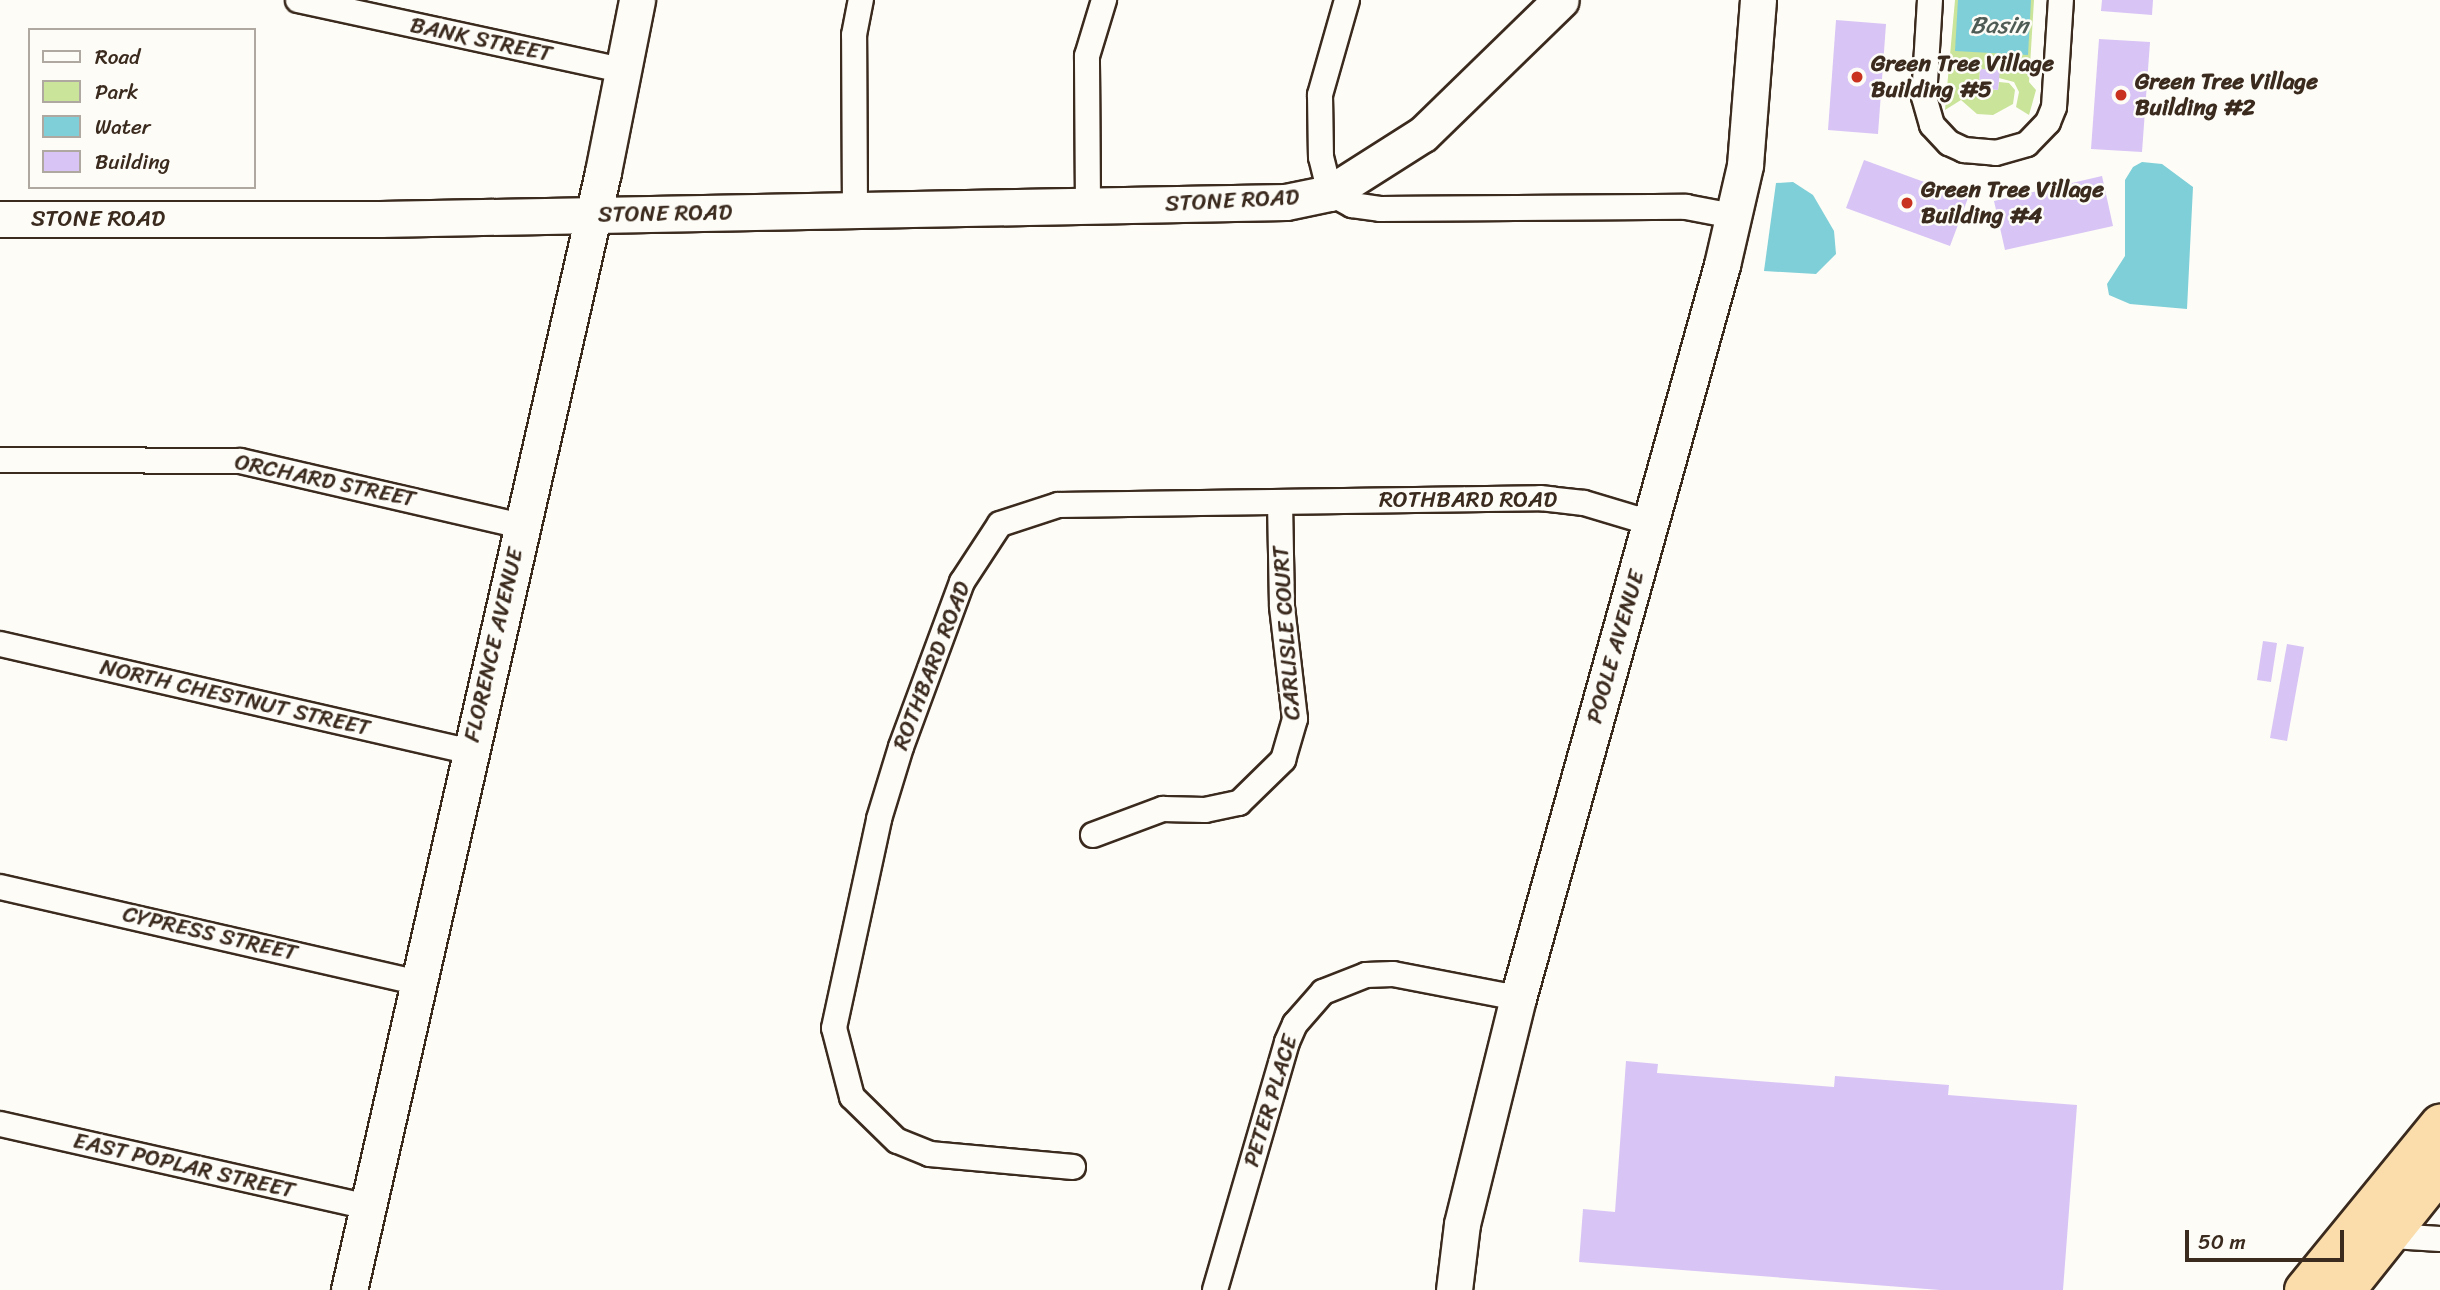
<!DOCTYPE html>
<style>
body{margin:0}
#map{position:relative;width:2440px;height:1290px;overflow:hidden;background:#fdfcf7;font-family:Sriracha,sans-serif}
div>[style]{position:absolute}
.green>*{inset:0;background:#cae49a}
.water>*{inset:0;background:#7ecfd7}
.building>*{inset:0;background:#d8c4f5}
.roads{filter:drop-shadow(2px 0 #3b2a1e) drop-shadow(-2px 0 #3b2a1e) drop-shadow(0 2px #3b2a1e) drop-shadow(0 -2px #3b2a1e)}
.street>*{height:24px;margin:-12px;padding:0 12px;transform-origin:12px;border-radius:12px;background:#fdfcf7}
.secondary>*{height:35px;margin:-17.5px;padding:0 17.5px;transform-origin:17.5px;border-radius:17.5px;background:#fdfcf7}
.highway>*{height:38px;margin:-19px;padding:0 19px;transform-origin:19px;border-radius:19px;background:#faddab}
.dots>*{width:19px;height:19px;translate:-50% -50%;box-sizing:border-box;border:4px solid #fdfcf7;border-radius:50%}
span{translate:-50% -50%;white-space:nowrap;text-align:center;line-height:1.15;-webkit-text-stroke:5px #fdfcf7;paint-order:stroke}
.street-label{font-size:23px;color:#3b2a1e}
.poi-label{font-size:23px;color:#3b2a1e;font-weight:700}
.left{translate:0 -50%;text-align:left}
.water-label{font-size:24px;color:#4f5c56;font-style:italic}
.legend{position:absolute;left:28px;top:28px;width:228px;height:161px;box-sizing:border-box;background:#fdfcf7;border:2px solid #afa8a0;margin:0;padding:9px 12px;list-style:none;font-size:21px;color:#3b2a1e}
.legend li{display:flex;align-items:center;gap:14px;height:35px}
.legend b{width:35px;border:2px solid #afa8a0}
.scale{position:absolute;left:2185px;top:1230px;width:159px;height:32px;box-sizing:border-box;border:4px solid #3b2a1e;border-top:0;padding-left:9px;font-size:21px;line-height:24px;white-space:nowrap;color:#3b2a1e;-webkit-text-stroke:5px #fdfcf7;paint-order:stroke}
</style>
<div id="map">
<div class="green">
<div style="clip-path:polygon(1955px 0,2034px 0,2029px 82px,2036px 90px,2029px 115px,2016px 107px,2019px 92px,2014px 82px,1999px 78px,1999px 70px,1980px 69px,1979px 88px,1998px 90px,1999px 82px,2009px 83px,2015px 90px,2013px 104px,1993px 115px,1977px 114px,1961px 100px,1945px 110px)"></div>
</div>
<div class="water">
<div style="clip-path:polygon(1958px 0,2031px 0,2028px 55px,1955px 51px)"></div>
<div style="clip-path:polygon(2142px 162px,2162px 164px,2193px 187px,2187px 309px,2130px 304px,2109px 295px,2107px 284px,2125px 256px,2125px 180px,2133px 167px)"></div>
<div style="clip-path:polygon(1793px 182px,1813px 195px,1834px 231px,1836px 254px,1816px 274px,1764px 271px,1776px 183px)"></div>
</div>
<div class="building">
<div style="clip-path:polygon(2102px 0,2153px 0,2152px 15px,2101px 11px)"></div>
<div style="clip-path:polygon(1836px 20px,1886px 24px,1878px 134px,1828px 130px)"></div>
<div style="clip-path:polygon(2099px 39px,2150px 42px,2142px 152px,2091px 149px)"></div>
<div style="clip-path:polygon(1980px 69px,2000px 70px,1998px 90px,1979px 88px)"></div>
<div style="clip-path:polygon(1864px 160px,1968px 198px,1950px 246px,1846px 208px)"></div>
<div style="clip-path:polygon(2102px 176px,2113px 226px,2005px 250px,1994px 201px)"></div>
<div style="clip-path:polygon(2263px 641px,2277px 643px,2271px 682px,2257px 680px)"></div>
<div style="clip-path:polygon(2287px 644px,2304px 647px,2287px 741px,2270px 738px)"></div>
<div style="clip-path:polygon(1626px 1061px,1658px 1064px,1657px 1073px,1834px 1087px,1835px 1076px,1949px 1085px,1948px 1095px,2077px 1105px,2063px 1290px,1940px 1290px,1579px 1262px,1583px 1209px,1615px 1212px)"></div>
</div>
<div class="roads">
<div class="street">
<div style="left:298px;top:0;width:332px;rotate:12.2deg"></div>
<div style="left:1347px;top:0;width:99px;rotate:105.9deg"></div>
<div style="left:1320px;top:95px;width:62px;rotate:89.1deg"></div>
<div style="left:1321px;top:157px;width:37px;rotate:76deg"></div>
<div style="left:1330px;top:193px;width:25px;rotate:29deg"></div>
<div style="left:1352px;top:205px;width:28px;rotate:8deg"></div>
<div style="left:1380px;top:209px;width:306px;rotate:-0.4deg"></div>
<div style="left:1686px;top:207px;width:48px;rotate:10.8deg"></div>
<div style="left:1930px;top:0;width:97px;rotate:93.5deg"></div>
<div style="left:1924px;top:97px;width:29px;rotate:74deg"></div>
<div style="left:1932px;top:125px;width:25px;rotate:47deg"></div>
<div style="left:1949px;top:143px;width:17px;rotate:25deg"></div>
<div style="left:1964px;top:150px;width:32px;rotate:5deg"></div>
<div style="left:1996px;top:153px;width:32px;rotate:-16deg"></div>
<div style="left:2027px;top:144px;width:30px;rotate:-46deg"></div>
<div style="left:2048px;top:122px;width:16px;rotate:-68deg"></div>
<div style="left:2054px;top:107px;width:107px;rotate:-86.3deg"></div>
<div style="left:1088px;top:206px;width:150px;rotate:-90.4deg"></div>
<div style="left:1087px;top:56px;width:59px;rotate:-73.1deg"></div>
<div style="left:855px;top:210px;width:175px;rotate:-90.3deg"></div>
<div style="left:854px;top:35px;width:36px;rotate:-79deg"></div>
<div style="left:0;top:460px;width:240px;rotate:0.2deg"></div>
<div style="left:240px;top:461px;width:288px;rotate:13deg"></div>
<div style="left:0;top:644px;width:483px;rotate:12.9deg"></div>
<div style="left:1093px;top:835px;width:75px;rotate:-20.4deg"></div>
<div style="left:1163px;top:809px;width:42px;rotate:1.4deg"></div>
<div style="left:1205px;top:810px;width:35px;rotate:-12deg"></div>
<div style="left:1239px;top:803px;width:62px;rotate:-44.3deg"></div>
<div style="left:1283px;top:760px;width:43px;rotate:-73.7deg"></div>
<div style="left:1295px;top:719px;width:114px;rotate:-96.6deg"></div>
<div style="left:1282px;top:606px;width:104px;rotate:-91.1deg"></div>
<div style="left:0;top:887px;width:430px;rotate:12.9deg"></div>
<div style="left:0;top:1124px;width:377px;rotate:12.7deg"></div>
<div style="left:1073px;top:1167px;width:144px;rotate:-174.8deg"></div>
<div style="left:930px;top:1154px;width:35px;rotate:-158deg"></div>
<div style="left:897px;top:1141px;width:63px;rotate:-135.6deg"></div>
<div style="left:852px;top:1097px;width:71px;rotate:-104.6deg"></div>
<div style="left:834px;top:1028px;width:214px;rotate:-77.8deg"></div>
<div style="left:879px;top:819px;width:75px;rotate:-73deg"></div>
<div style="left:901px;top:747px;width:176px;rotate:-69.7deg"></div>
<div style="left:962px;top:582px;width:69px;rotate:-56.8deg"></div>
<div style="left:1000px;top:524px;width:61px;rotate:-18.1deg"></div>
<div style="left:1058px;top:505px;width:482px;rotate:-0.8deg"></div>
<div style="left:1540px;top:498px;width:44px;rotate:6.5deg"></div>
<div style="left:1584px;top:503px;width:70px;rotate:16.6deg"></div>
<div style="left:2392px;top:1236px;width:48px;rotate:3.6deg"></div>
<div style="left:1215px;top:1290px;width:258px;rotate:-73.8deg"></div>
<div style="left:1287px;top:1042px;width:20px;rotate:-66deg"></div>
<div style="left:1295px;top:1024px;width:43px;rotate:-48.8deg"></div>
<div style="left:1323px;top:992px;width:46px;rotate:-21.6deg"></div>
<div style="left:1366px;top:975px;width:27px;rotate:-2deg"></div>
<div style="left:1393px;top:974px;width:127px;rotate:10.9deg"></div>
</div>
<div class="secondary">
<div style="left:0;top:219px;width:380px"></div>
<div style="left:380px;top:219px;width:906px;rotate:-1.07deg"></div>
<div style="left:1286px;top:202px;width:45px;rotate:-11.6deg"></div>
<div style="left:1330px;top:193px;width:110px;rotate:-32.4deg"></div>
<div style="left:1423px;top:134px;width:192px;rotate:-44.2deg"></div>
<div style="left:349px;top:1290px;width:1146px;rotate:-77.2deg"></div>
<div style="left:603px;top:172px;width:175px;rotate:-78.8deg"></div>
<div style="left:1454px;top:1290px;width:66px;rotate:-83.1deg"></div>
<div style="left:1462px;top:1224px;width:233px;rotate:-76.1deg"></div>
<div style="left:1518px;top:998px;width:761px;rotate:-74.45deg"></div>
<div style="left:1722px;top:265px;width:103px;rotate:-77deg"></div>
<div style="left:1745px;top:165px;width:166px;rotate:-85.5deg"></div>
</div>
<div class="highway">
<div style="left:2304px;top:1290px;width:215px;rotate:-50.7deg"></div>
<div style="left:2346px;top:1290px;width:151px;rotate:-51.5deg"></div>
</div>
</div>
<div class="dots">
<div style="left:1857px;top:77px;background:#c8321e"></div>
<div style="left:2121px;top:95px;background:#c8321e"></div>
<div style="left:1907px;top:203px;background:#c8321e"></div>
</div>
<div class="street-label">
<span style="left:481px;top:40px;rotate:12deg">BANK STREET</span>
<span style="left:1232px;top:201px;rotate:-3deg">STONE ROAD</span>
<span style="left:665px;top:214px;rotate:-1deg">STONE ROAD</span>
<span style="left:98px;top:219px">STONE ROAD</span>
<span style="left:325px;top:481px;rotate:12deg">ORCHARD STREET</span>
<span style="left:1468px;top:500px">ROTHBARD ROAD</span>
<span style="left:1287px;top:633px;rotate:-94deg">CARLISLE COURT</span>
<span style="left:494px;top:645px;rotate:-77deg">FLORENCE AVENUE</span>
<span style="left:1616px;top:647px;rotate:-74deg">POOLE AVENUE</span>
<span style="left:932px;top:666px;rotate:-69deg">ROTHBARD ROAD</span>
<span style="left:235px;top:698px;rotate:13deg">NORTH CHESTNUT STREET</span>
<span style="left:210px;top:934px;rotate:13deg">CYPRESS STREET</span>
<span style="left:1271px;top:1101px;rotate:-73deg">PETER PLACE</span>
<span style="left:184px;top:1166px;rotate:13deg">EAST POPLAR STREET</span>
</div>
<div class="poi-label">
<span class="left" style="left:1871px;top:77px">Green Tree Village<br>Building #5</span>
<span class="left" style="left:2135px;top:95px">Green Tree Village<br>Building #2</span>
<span class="left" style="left:1921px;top:203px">Green Tree Village<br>Building #4</span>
</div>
<div class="water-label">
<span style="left:1999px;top:26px">Basin</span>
</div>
<ul class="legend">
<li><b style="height:9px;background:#fdfcf7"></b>Road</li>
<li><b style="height:19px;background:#cae49a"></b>Park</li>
<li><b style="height:19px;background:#7ecfd7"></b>Water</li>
<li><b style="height:19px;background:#d8c4f5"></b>Building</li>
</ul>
<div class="scale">50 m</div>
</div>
